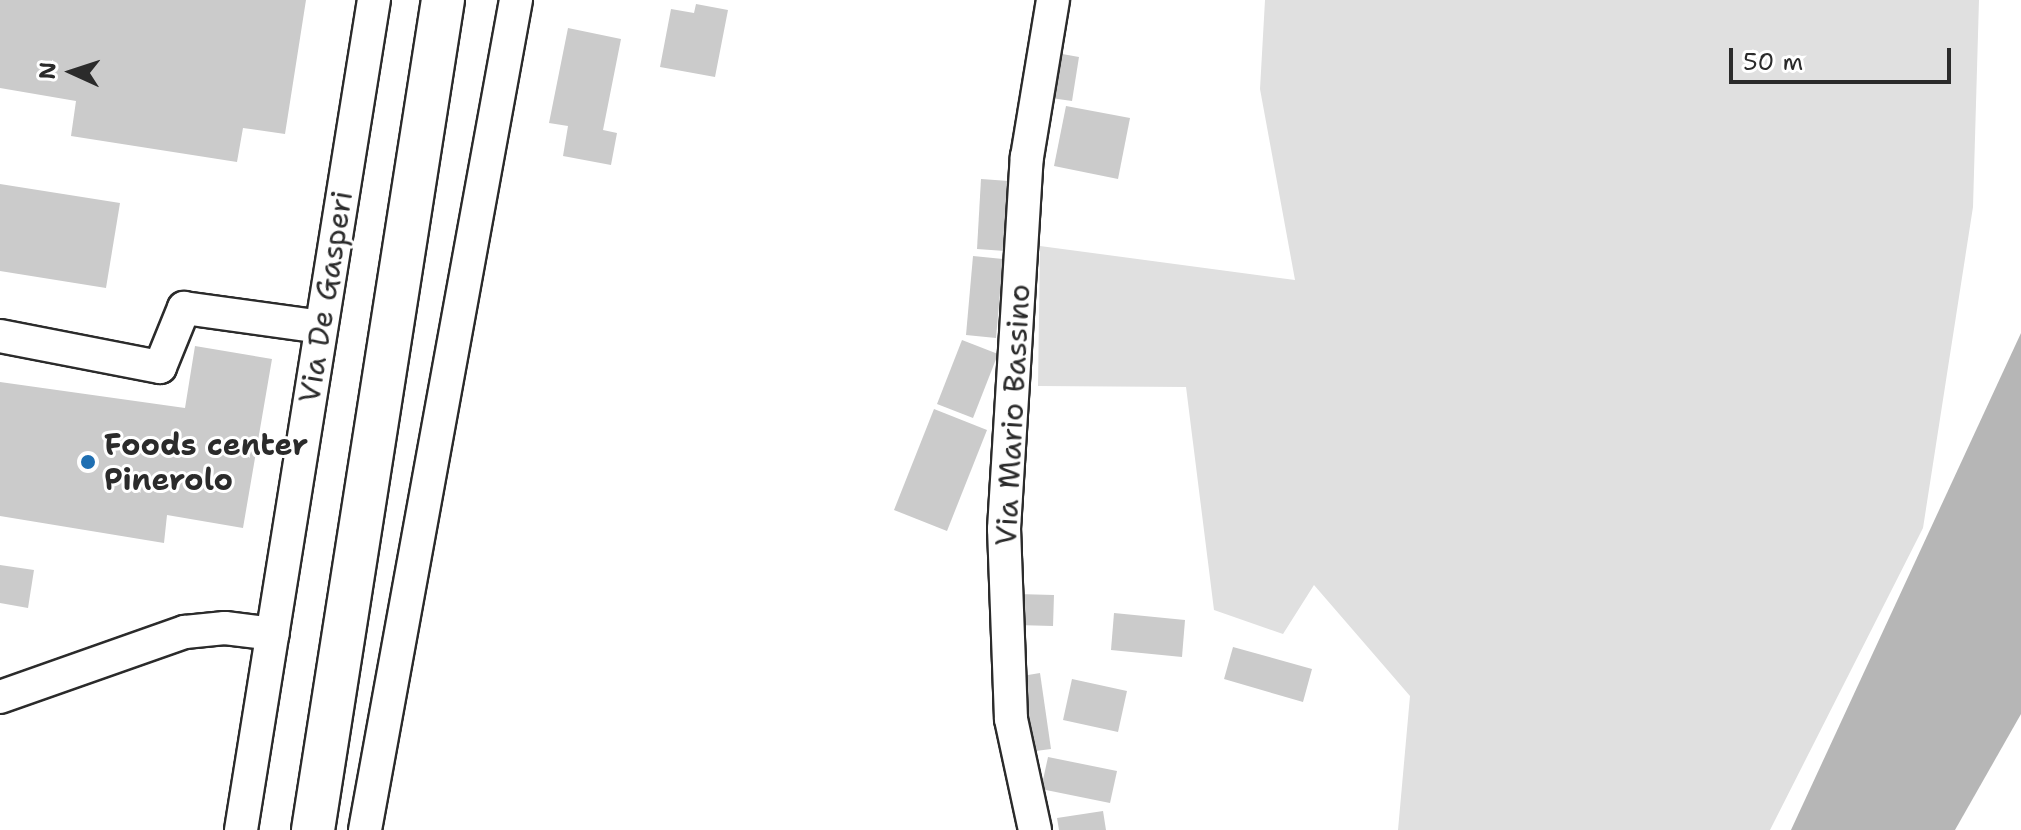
<!DOCTYPE html>
<style>
body{margin:0}
#map{position:relative;width:2021px;height:830px;overflow:hidden;background:#fff;font-family:"Shantell Sans",sans-serif}
div>[style]{position:absolute}
.green>*{inset:0;background:#e0e0e0}
.water>*{inset:0;background:#b6b6b6}
.building>*{inset:0;background:#cbcbcb}
.roads{filter:drop-shadow(2px 0 #2b2b2b) drop-shadow(-2px 0 #2b2b2b) drop-shadow(0 2px #2b2b2b) drop-shadow(0 -2px #2b2b2b)}
.minor>*{height:32px;margin:-16px;padding:0 16px;transform-origin:16px;border-radius:16px;background:#fff}
.major>*{height:42px;margin:-21px;padding:0 21px;transform-origin:21px;border-radius:21px;background:#fff}
.dots>*{width:22px;height:22px;translate:-50% -50%;box-sizing:border-box;border:4px solid #fff;border-radius:50%}
span{translate:-50% -50%;white-space:nowrap;text-align:center;line-height:1.15;-webkit-text-stroke:6px #fff;paint-order:stroke}
.street-label{font-size:30px;color:#2b2b2b}
.poi-label{font-size:30px;color:#2b2b2b;font-weight:700}
.left{translate:0 -50%;text-align:left}
.north{position:absolute;left:32px;top:32px;width:80px;height:80px;-webkit-text-stroke:6px #fff;paint-order:stroke;rotate:273deg;font-size:22px;font-weight:700;line-height:32px;text-align:center;color:#2b2b2b}
.north::after{content:'';display:block;margin:auto;width:28px;height:36px;background:#2b2b2b;clip-path:polygon(50% 0,100% 100%,50% 72%,0 100%)}
.scale{position:absolute;left:1729px;top:48px;width:222px;height:36px;box-sizing:border-box;border:4px solid #2b2b2b;border-top:0;padding-left:10px;font-size:24px;line-height:28px;white-space:nowrap;color:#2b2b2b;-webkit-text-stroke:6px #fff;paint-order:stroke}
</style>
<div id="map">
<div class="green">
<div style="clip-path:polygon(1265px 0,1979px 0,1973px 207px,1923px 528px,1770px 830px,1398px 830px,1410px 696px,1314px 585px,1283px 634px,1214px 610px,1186px 387px,1038px 386px,1040px 246px,1295px 280px,1260px 89px)"></div>
</div>
<div class="water">
<div style="clip-path:polygon(2021px 333px,2021px 714px,1955px 830px,1791px 830px)"></div>
</div>
<div class="building">
<div style="clip-path:polygon(0 0,306px 0,285px 134px,243px 128px,237px 162px,71px 136px,76px 101px,0 88px)"></div>
<div style="clip-path:polygon(696px 4px,728px 10px,715px 77px,660px 67px,671px 9px,694px 13px)"></div>
<div style="clip-path:polygon(568px 28px,621px 39px,603px 130px,617px 133px,611px 165px,563px 156px,568px 126px,549px 123px)"></div>
<div style="clip-path:polygon(1051px 52px,1079px 57px,1072px 101px,1044px 97px)"></div>
<div style="clip-path:polygon(1066px 106px,1130px 118px,1118px 179px,1054px 166px)"></div>
<div style="clip-path:polygon(981px 179px,1009px 181px,1005px 251px,977px 249px)"></div>
<div style="clip-path:polygon(0 184px,120px 203px,106px 288px,0 271px)"></div>
<div style="clip-path:polygon(973px 256px,1003px 259px,996px 338px,966px 335px)"></div>
<div style="clip-path:polygon(962px 340px,998px 354px,973px 418px,937px 404px)"></div>
<div style="clip-path:polygon(195px 346px,272px 359px,243px 528px,167px 515px,164px 543px,0 516px,0 382px,185px 408px)"></div>
<div style="clip-path:polygon(934px 409px,987px 430px,947px 531px,894px 510px)"></div>
<div style="clip-path:polygon(0 565px,34px 570px,28px 608px,0 603px)"></div>
<div style="clip-path:polygon(1017px 594px,1054px 595px,1053px 626px,1016px 625px)"></div>
<div style="clip-path:polygon(1114px 613px,1185px 620px,1182px 657px,1111px 650px)"></div>
<div style="clip-path:polygon(1233px 647px,1312px 669px,1303px 702px,1224px 679px)"></div>
<div style="clip-path:polygon(1040px 673px,1051px 749px,1028px 752px,1016px 677px)"></div>
<div style="clip-path:polygon(1072px 679px,1127px 691px,1118px 732px,1063px 720px)"></div>
<div style="clip-path:polygon(1048px 757px,1117px 771px,1110px 803px,1041px 789px)"></div>
<div style="clip-path:polygon(1103px 811px,1106px 830px,1059px 830px,1057px 818px)"></div>
</div>
<div class="roads">
<div class="minor">
<div style="left:0;top:336px;width:163px;rotate:11deg"></div>
<div style="left:160px;top:367px;width:64px;rotate:-67.9deg"></div>
<div style="left:184px;top:308px;width:138px;rotate:7.9deg"></div>
<div style="left:0;top:697px;width:196px;rotate:-19.4deg"></div>
<div style="left:185px;top:632px;width:40px;rotate:-5.7deg"></div>
<div style="left:225px;top:628px;width:48px;rotate:7.1deg"></div>
<div style="left:241px;top:830px;width:841px;rotate:-80.9deg"></div>
<div style="left:365px;top:830px;width:844px;rotate:-79.69deg"></div>
<div style="left:1035px;top:830px;width:114px;rotate:-102.2deg"></div>
<div style="left:1011px;top:719px;width:190px;rotate:-92.1deg"></div>
<div style="left:1004px;top:529px;width:373px;rotate:-86.5deg"></div>
<div style="left:1027px;top:157px;width:159px;rotate:-80.6deg"></div>
</div>
<div class="major">
<div style="left:313px;top:830px;width:840px;rotate:-81.1deg"></div>
</div>
</div>
<div class="dots">
<div style="left:88px;top:462px;background:#1f6fb2"></div>
</div>
<div class="street-label">
<span style="left:326px;top:297px;rotate:-81deg">Via De Gasperi</span>
<span style="left:1013px;top:415px;rotate:-87deg">Via Mario Bassino</span>
</div>
<div class="poi-label">
<span class="left" style="left:104px;top:462px">Foods center<br>Pinerolo</span>
</div>
<div class="north">N</div>
<div class="scale">50 m</div>
</div>
